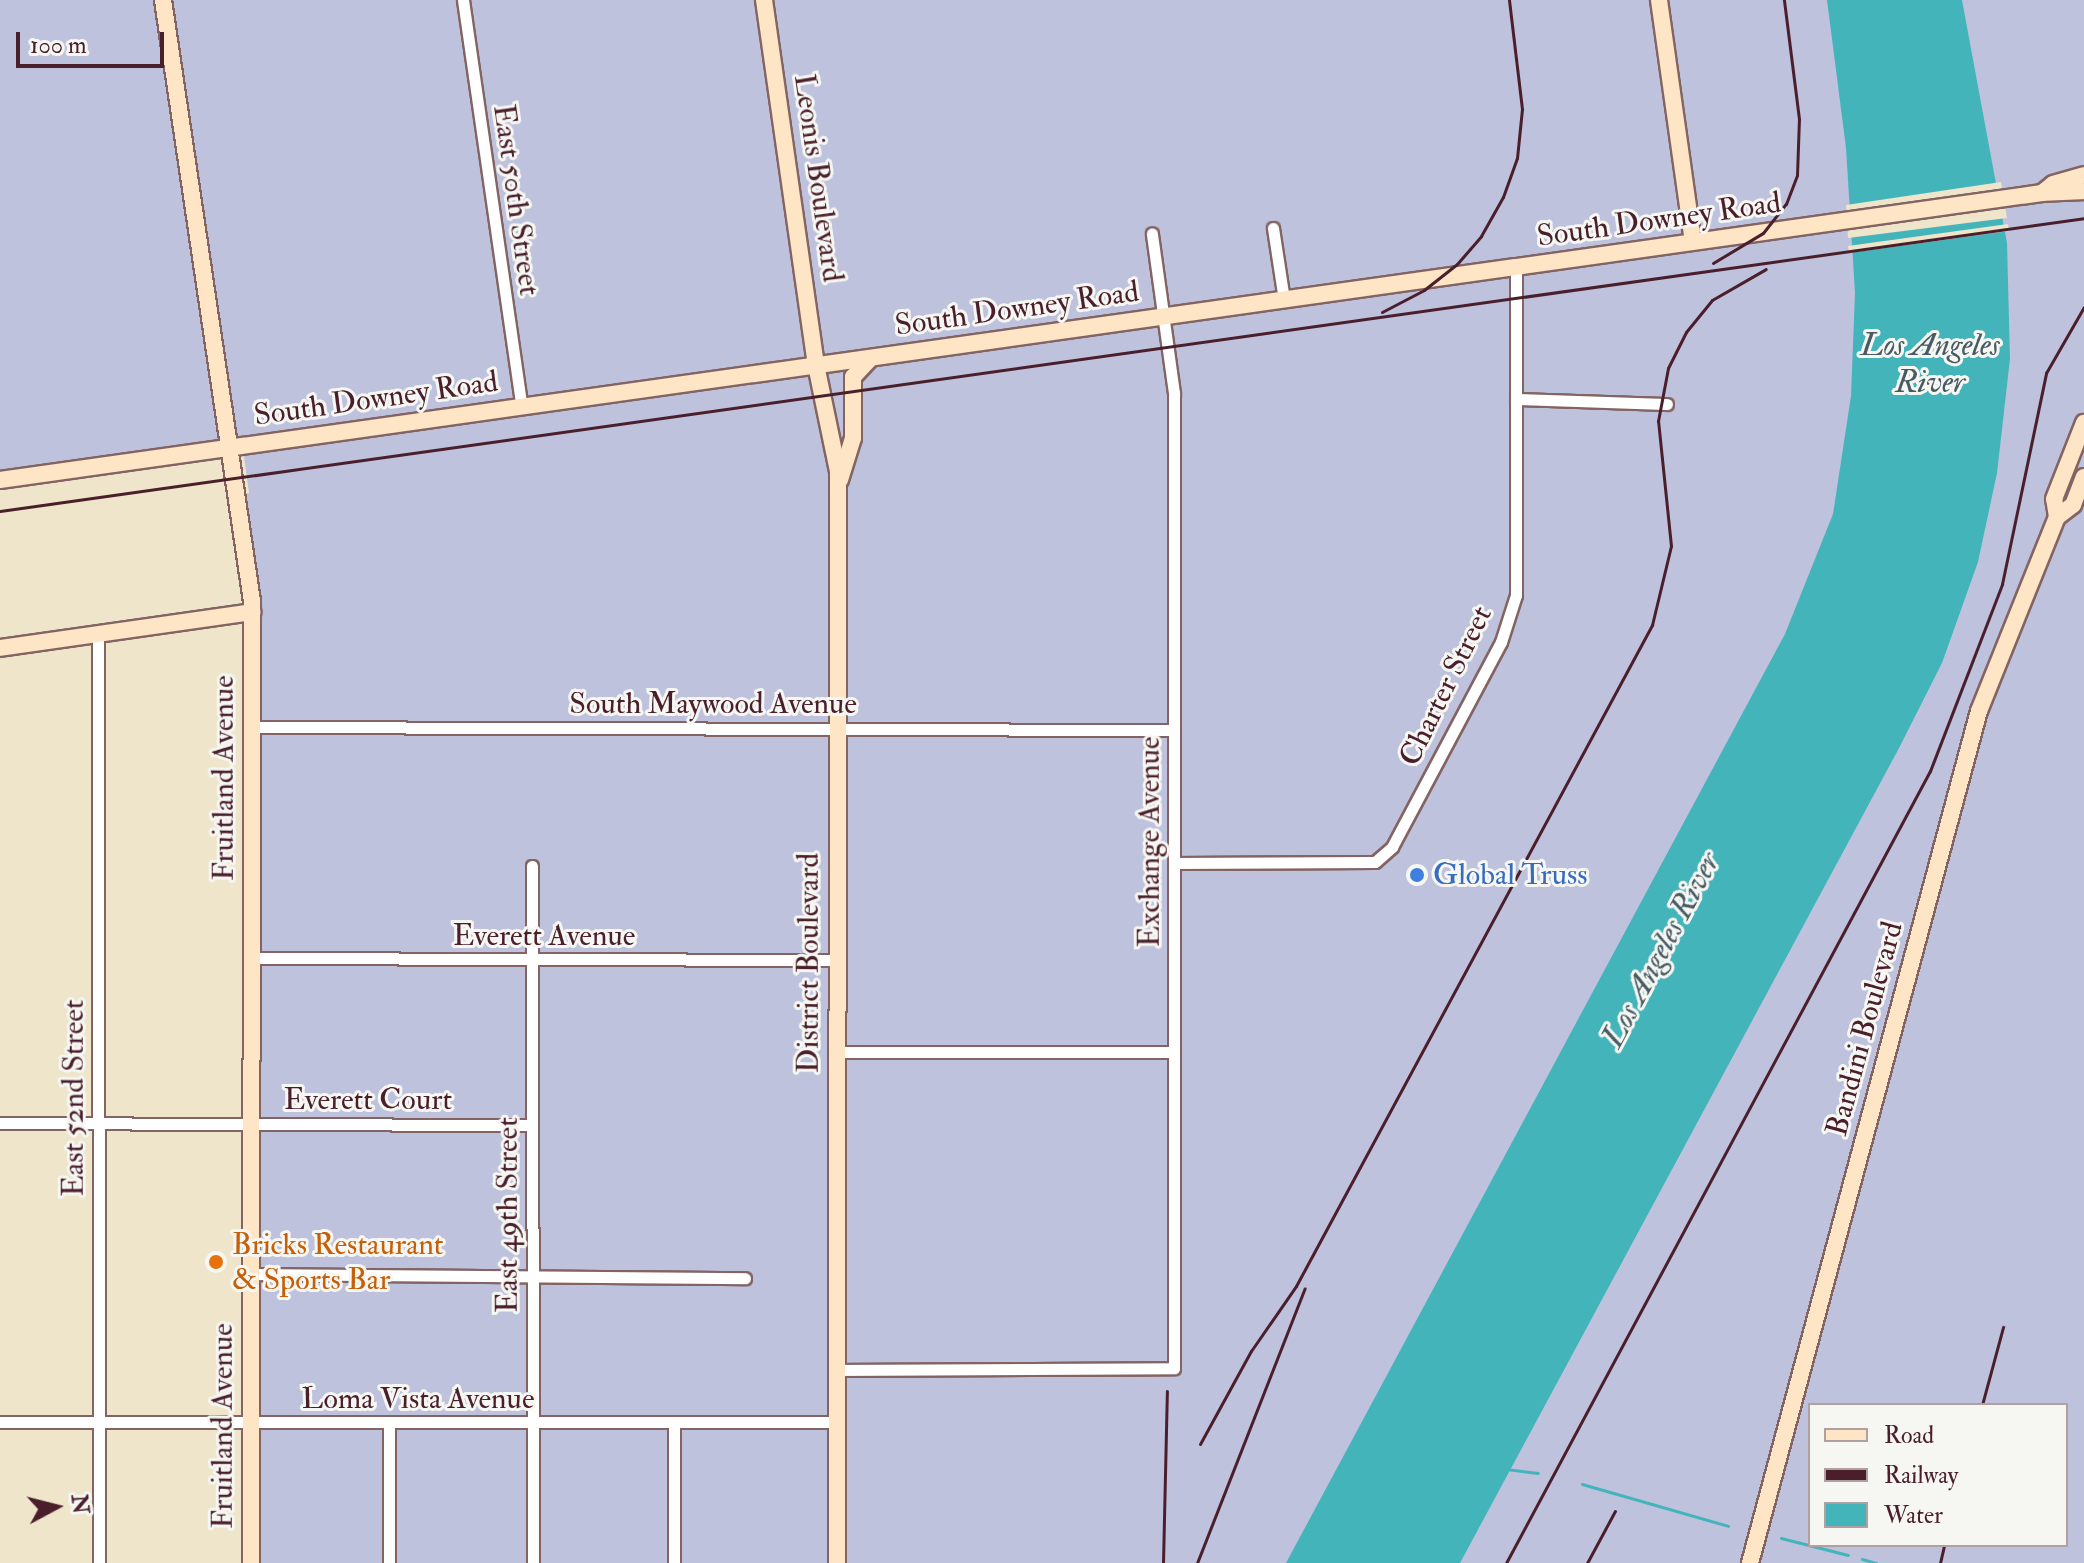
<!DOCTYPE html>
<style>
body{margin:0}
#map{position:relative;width:2084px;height:1563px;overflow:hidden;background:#eee5ca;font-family:"IM FELL Double Pica",serif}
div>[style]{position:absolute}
.industrial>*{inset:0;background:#bec2dd}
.water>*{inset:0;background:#44b4bb}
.pier>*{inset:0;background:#eee5ca}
.stream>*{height:3px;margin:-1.5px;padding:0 1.5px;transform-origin:1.5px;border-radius:1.5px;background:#44b4bb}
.roads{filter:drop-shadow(2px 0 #836463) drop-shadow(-2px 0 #836463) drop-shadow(0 2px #836463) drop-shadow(0 -2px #836463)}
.street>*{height:11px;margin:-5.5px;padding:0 5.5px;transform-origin:5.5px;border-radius:5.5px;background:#fff}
.secondary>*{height:16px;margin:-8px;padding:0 8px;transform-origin:8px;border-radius:8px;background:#fde5c5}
.rail>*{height:3px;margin:-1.5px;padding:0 1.5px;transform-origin:1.5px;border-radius:1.5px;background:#4a1f2b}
.dots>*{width:22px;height:22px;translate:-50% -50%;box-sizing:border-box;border:4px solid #f6f6f2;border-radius:50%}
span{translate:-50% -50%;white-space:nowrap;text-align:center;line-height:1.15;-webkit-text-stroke:6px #f6f6f2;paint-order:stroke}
.street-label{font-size:30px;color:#4a1f2b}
.shop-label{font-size:30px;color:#366cbe}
.left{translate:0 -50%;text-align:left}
.food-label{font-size:30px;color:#c56008}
.water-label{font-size:32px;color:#485b65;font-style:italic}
.legend{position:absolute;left:1808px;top:1403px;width:260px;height:144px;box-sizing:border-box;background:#f6f6f2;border:2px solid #b1a0a2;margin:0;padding:10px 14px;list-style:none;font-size:24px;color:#4a1f2b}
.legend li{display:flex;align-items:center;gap:16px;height:40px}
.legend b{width:40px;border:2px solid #b1a0a2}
.north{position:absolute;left:16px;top:1467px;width:80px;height:80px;-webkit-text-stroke:6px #f6f6f2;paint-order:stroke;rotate:83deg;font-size:22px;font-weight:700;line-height:32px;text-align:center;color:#4a1f2b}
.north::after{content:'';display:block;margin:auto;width:28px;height:36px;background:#4a1f2b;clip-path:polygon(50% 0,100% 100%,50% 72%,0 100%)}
.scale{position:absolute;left:16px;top:32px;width:148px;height:36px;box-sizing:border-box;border:4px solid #4a1f2b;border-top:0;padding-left:10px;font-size:24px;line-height:28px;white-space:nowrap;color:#4a1f2b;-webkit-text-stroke:6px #f6f6f2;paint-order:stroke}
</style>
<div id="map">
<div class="industrial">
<div style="clip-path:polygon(evenodd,0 0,2084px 0,2084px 1563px,251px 1563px,251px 620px,234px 496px,249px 493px,242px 442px,0 475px,0 0,1810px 1405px,2066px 1405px,2066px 1545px,1810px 1545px,1810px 1405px)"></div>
</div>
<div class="water">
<div style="clip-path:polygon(1827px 0,1962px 0,2007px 243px,2010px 359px,1997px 473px,1978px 562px,1942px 663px,1898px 750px,1460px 1563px,1286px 1563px,1785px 634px,1833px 514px,1851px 396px,1855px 293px,1846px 148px)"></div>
</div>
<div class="pier">
<div style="clip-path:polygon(2001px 182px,2007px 218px,1848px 238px,1846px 205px)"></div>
<div style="clip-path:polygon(2008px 224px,2009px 231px,1849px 253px,1848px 246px)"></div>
</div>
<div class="stream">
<div style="left:1506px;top:1469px;width:32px;rotate:7deg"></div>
<div style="left:1582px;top:1484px;width:152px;rotate:16deg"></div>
<div style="left:1781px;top:1538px;width:69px;rotate:14.2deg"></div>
<div style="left:1862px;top:1559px;width:15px;rotate:16deg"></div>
</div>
<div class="roads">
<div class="street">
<div style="left:463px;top:0;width:411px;rotate:81.8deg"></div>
<div style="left:1273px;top:228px;width:73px;rotate:81.3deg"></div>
<div style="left:1516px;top:399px;width:151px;rotate:1.9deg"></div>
<div style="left:98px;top:633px;width:930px;rotate:89.94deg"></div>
<div style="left:252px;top:727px;width:922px;rotate:0.19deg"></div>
<div style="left:1174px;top:863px;width:201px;rotate:-0.3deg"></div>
<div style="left:1375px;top:862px;width:23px;rotate:-41deg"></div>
<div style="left:1392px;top:847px;width:232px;rotate:-62deg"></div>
<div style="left:1501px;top:642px;width:49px;rotate:-72.3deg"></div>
<div style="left:1516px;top:595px;width:327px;rotate:-90deg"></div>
<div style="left:532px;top:866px;width:697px;rotate:89.92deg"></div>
<div style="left:252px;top:958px;width:584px;rotate:0.2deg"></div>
<div style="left:838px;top:1052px;width:336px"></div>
<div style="left:0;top:1123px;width:532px;rotate:0.22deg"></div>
<div style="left:252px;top:1274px;width:493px;rotate:0.5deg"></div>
<div style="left:837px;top:1370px;width:337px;rotate:-0.3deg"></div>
<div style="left:1174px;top:1368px;width:975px;rotate:-90deg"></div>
<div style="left:1174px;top:393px;width:161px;rotate:-97.9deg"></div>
<div style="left:0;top:1422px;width:836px"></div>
<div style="left:674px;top:1423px;width:140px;rotate:90deg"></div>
<div style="left:389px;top:1424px;width:139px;rotate:90deg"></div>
</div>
<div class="secondary">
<div style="left:163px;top:0;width:608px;rotate:81.58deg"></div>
<div style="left:252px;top:601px;width:962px;rotate:90.06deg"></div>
<div style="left:764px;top:0;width:369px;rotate:81.9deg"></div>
<div style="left:816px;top:365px;width:108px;rotate:78.3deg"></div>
<div style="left:838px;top:471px;width:1092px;rotate:90.05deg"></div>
<div style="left:1659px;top:0;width:243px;rotate:82deg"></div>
<div style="left:2042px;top:193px;width:14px;rotate:-39deg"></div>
<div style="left:2053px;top:184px;width:32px;rotate:-16deg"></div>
<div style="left:0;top:480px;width:2062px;rotate:-8deg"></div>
<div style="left:2042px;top:193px;width:42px;rotate:-2.7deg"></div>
<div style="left:840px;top:480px;width:44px;rotate:-72.8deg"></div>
<div style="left:853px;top:438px;width:61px;rotate:-90deg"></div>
<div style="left:853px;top:377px;width:26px;rotate:-47deg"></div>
<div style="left:2057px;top:517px;width:18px;rotate:-99deg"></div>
<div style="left:2054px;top:499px;width:82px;rotate:-68.5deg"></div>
<div style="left:0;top:648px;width:255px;rotate:-8.1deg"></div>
<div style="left:1750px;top:1563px;width:882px;rotate:-74.96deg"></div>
<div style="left:1979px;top:711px;width:209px;rotate:-68.1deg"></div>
<div style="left:2057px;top:517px;width:20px;rotate:-37deg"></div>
<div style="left:2073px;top:505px;width:30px;rotate:-69deg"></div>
</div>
</div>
<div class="rail">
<div style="left:1713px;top:263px;width:58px;rotate:-31deg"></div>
<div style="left:1763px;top:233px;width:37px;rotate:-52deg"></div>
<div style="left:1786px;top:204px;width:31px;rotate:-69deg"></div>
<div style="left:1797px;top:175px;width:56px;rotate:-88deg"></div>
<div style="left:1799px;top:119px;width:120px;rotate:-97.2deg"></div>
<div style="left:1382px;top:312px;width:47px;rotate:-27.6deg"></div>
<div style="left:1424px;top:290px;width:42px;rotate:-38.2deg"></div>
<div style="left:1457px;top:264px;width:37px;rotate:-49deg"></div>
<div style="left:1481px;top:236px;width:45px;rotate:-60.6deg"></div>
<div style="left:1503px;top:197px;width:41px;rotate:-70.3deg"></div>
<div style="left:1517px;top:158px;width:49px;rotate:-84.2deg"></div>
<div style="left:1522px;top:109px;width:110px;rotate:-96.8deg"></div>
<div style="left:0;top:511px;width:2104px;rotate:-8deg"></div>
<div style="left:1982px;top:1405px;width:81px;rotate:-74.9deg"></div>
<div style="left:1200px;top:1444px;width:106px;rotate:-61.3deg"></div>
<div style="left:1251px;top:1351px;width:79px;rotate:-55.3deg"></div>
<div style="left:1296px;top:1286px;width:751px;rotate:-61.69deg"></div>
<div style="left:1652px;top:625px;width:81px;rotate:-76.5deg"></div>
<div style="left:1671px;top:546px;width:126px;rotate:-95.9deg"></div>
<div style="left:1658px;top:421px;width:54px;rotate:-79.3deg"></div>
<div style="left:1668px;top:368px;width:40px;rotate:-63.4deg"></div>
<div style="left:1686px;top:332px;width:41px;rotate:-50.9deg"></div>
<div style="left:1712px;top:300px;width:62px;rotate:-29.9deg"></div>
<div style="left:1163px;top:1563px;width:172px;rotate:-88.7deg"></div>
<div style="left:1197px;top:1563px;width:295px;rotate:-68.6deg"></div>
<div style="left:1506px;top:1563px;width:898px;rotate:-61.84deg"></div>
<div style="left:1930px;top:771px;width:200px;rotate:-68.9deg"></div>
<div style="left:2002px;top:584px;width:216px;rotate:-78.2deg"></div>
<div style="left:2046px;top:373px;width:76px;rotate:-60.1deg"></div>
<div style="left:1587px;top:1563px;width:59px;rotate:-61.7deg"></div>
<div style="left:1940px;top:1563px;width:18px;rotate:-77deg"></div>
</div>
<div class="dots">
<div style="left:1417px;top:875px;background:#3f7fe0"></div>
<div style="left:216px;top:1262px;background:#e8710a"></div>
</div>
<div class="street-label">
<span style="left:818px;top:178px;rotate:82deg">Leonis Boulevard</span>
<span style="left:516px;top:200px;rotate:82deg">East 50th Street</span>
<span style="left:1659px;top:220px;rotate:-8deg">South Downey Road</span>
<span style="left:1017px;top:309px;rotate:-8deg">South Downey Road</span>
<span style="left:376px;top:399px;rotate:-8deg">South Downey Road</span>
<span style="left:1446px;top:686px;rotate:-64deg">Charter Street</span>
<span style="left:713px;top:704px">South Maywood Avenue</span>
<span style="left:224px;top:778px;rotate:-90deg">Fruitland Avenue</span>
<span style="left:1150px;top:842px;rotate:-90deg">Exchange Avenue</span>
<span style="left:544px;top:936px">Everett Avenue</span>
<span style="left:809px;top:963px;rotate:-90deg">District Boulevard</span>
<span style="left:1865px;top:1029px;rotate:-75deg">Bandini Boulevard</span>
<span style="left:74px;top:1098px;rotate:-90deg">East 52nd Street</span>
<span style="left:368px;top:1100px">Everett Court</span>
<span style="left:508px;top:1215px;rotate:-90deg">East 49th Street</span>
<span style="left:418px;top:1399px">Loma Vista Avenue</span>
<span style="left:223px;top:1426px;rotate:-90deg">Fruitland Avenue</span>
</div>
<div class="shop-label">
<span class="left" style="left:1433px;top:875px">Global Truss</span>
</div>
<div class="food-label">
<span class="left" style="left:232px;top:1262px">Bricks Restaurant<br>&amp; Sports Bar</span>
</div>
<div class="water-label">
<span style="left:1930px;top:364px">Los Angeles<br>River</span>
<span style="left:1661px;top:950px;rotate:-62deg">Los Angeles River</span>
</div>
<ul class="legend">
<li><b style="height:10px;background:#fde5c5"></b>Road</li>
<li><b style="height:10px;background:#4a1f2b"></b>Railway</li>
<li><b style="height:22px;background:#44b4bb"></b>Water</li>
</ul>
<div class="north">N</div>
<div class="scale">100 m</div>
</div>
